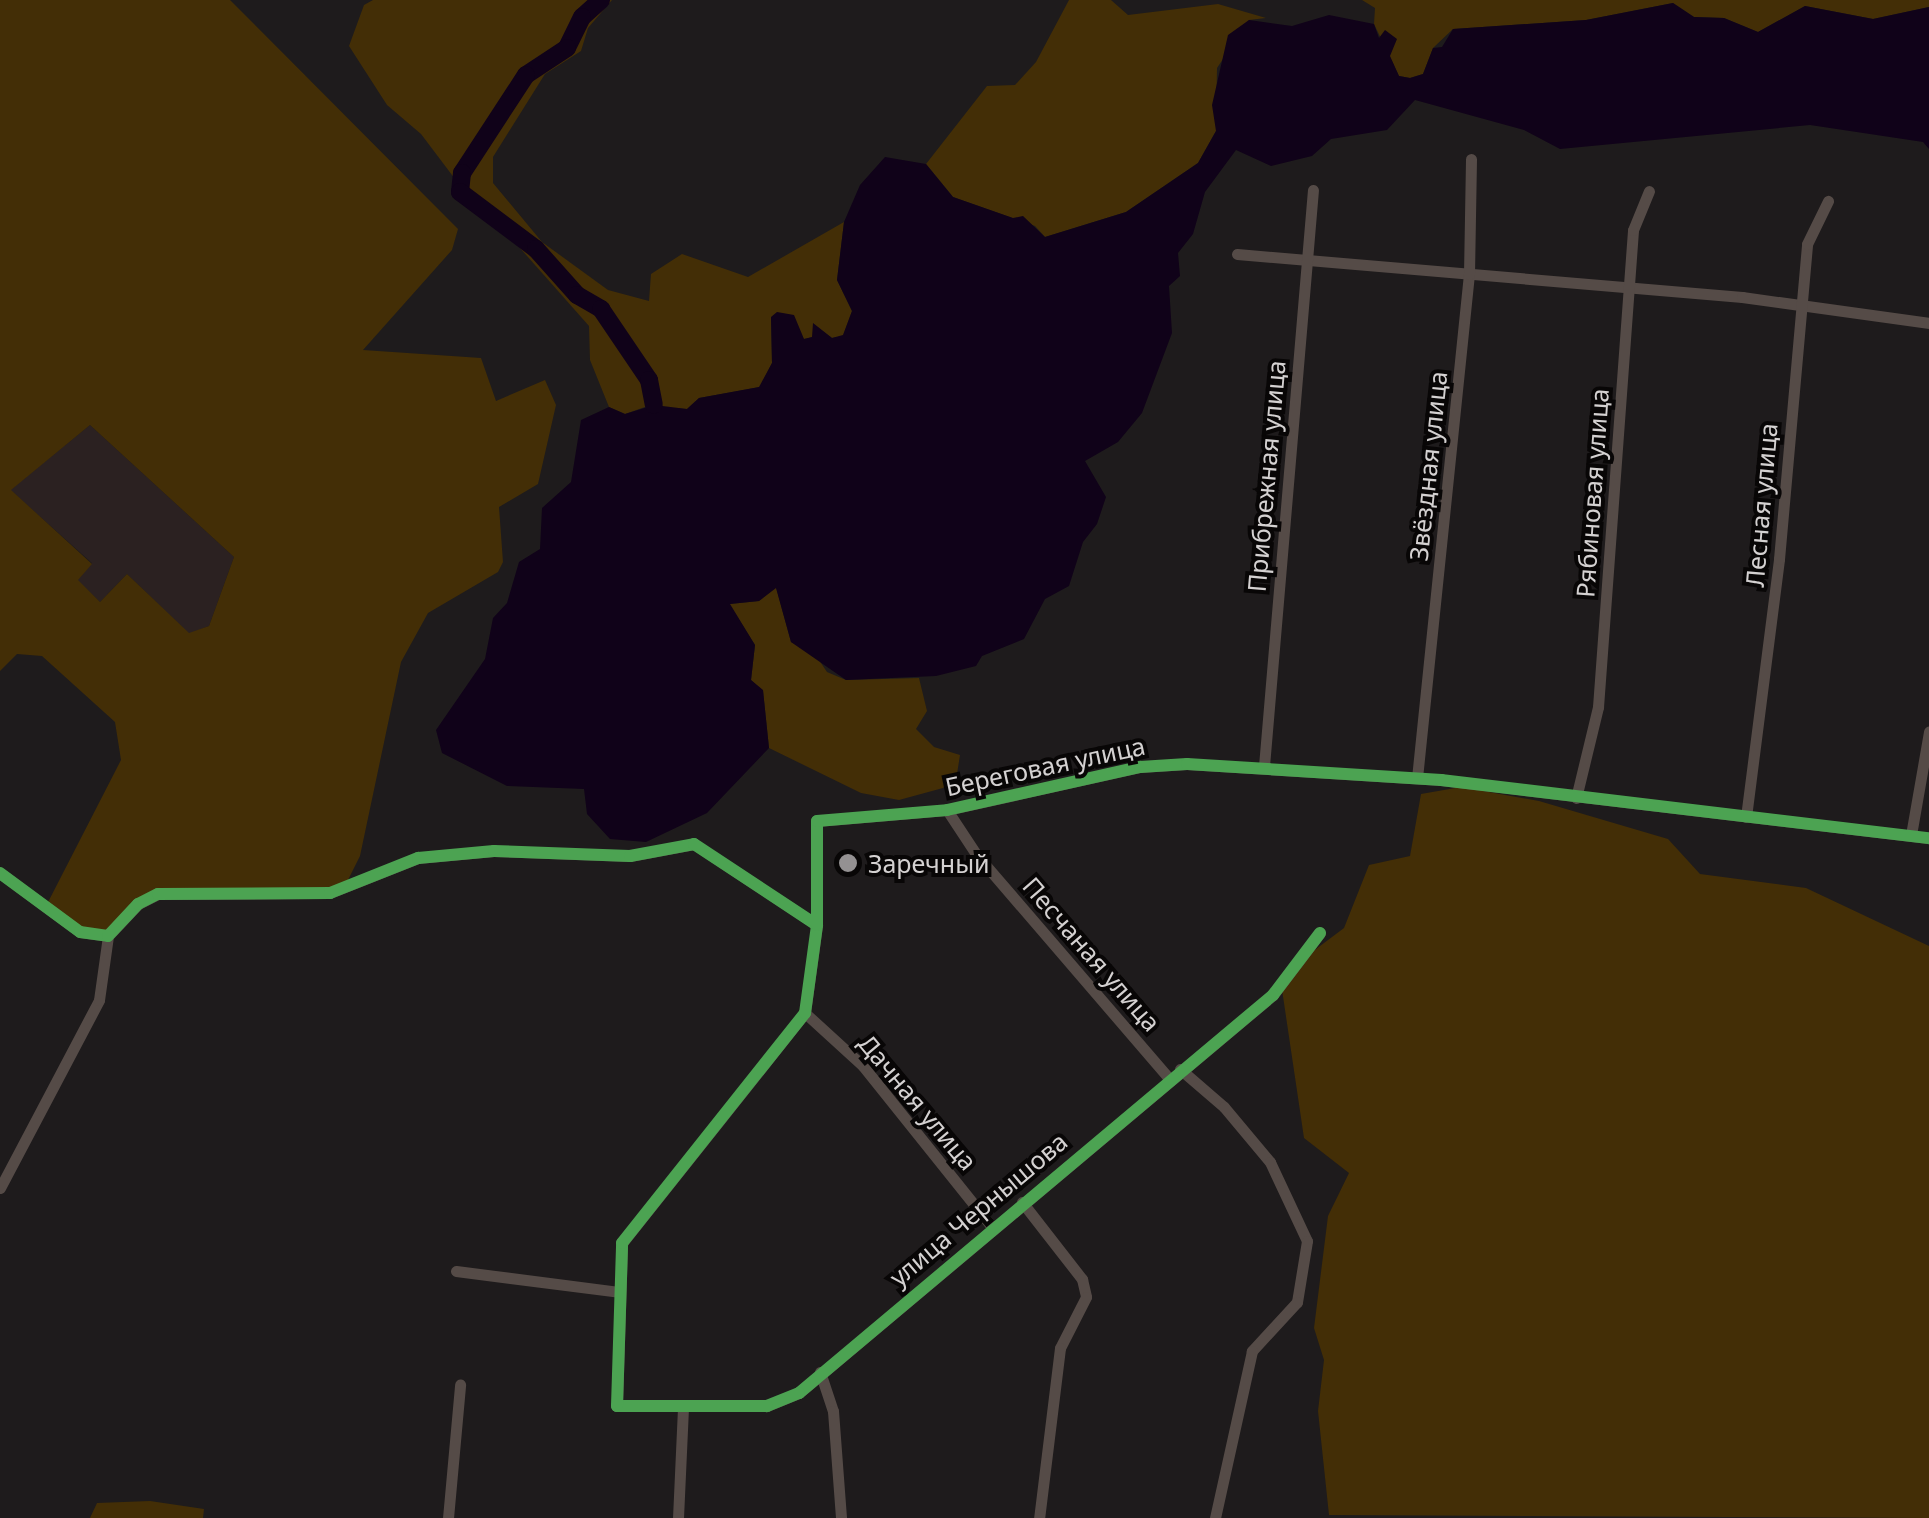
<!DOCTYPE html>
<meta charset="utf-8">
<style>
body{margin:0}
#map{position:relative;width:1929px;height:1518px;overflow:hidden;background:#1e1b1c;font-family:"Noto Sans",sans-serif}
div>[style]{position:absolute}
.built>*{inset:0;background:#2b2121}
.green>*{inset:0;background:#432e06}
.water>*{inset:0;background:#100219}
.river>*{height:18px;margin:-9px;padding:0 9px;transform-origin:9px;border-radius:9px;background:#100219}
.street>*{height:11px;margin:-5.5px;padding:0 5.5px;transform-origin:5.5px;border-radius:5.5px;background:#554b47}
.cycleway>*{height:12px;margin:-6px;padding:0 6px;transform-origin:6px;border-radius:6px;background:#4ca352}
.dots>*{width:28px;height:28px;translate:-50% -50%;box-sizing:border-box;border:5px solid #080606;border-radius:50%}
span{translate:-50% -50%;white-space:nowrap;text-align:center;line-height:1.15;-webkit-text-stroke:8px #080606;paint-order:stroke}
.street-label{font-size:25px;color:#d4d1d1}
.poi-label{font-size:25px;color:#d4d1d1}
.left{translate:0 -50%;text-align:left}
</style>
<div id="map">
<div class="built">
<div style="clip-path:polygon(90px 425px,234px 557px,209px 626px,189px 634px,127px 574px,100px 602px,77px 580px,92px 563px,10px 490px)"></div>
</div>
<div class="green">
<div style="clip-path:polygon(evenodd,0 0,230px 0,458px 229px,452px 250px,363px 350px,481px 358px,496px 401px,545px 380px,556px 405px,538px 484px,499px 507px,503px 562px,498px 572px,428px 613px,401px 662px,360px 856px,343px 890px,158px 894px,108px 936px,80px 932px,44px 910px,121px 760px,115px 722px,42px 656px,17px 654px,0 671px,0 0,90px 425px,234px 557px,209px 626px,189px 633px,127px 574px,100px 602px,78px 580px,92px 564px,11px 490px,90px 425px)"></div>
<div style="clip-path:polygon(373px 0,612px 0,588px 28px,581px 51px,545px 74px,493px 157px,493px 183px,542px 242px,608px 290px,649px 301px,651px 274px,682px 254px,748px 277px,844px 222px,837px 280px,852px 311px,843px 336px,832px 338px,813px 324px,813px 337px,804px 339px,771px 317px,772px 363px,760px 387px,699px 398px,687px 409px,645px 407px,625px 414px,609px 407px,590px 360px,589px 326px,504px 230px,454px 197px,455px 179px,421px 134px,387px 105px,349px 46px,364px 5px)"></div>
<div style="clip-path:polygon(1069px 0,1111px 0,1128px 15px,1218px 4px,1266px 18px,1249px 20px,1217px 68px,1216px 131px,1198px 163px,1126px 212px,1045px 237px,1035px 226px,953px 197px,926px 164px,987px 86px,1015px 85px,1036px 62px)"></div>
<div style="clip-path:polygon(1362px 0,1929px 0,1929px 7px,1873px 19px,1805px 6px,1758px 32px,1724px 18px,1694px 17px,1673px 3px,1586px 20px,1453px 29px,1433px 48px,1423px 74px,1410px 78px,1399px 76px,1374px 24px,1375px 8px)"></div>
<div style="clip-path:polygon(776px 587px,791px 642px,815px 654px,827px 672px,846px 680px,919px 678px,927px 711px,916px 729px,934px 747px,960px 755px,957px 774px,943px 788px,899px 800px,861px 793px,769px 748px,763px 691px,751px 680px,755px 645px,729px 604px,759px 601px)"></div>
<div style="clip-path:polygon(1461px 787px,1539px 801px,1668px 839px,1700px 874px,1806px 888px,1929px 946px,1929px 1518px,1329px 1515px,1318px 1411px,1324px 1360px,1314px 1328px,1328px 1216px,1349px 1173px,1304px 1138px,1280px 976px,1344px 928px,1369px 865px,1410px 856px,1421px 794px)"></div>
<div style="clip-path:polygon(150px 1501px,204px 1509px,203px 1518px,90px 1518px,97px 1503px)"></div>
</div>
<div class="water">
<div style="clip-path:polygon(1673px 3px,1694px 17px,1724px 18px,1758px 32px,1805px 6px,1873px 19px,1929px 7px,1929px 149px,1923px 142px,1810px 125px,1560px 149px,1524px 130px,1415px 100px,1387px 130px,1331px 139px,1312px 156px,1271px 166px,1236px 150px,1205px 192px,1193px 234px,1178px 253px,1180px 276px,1169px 286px,1172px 333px,1142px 413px,1118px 442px,1085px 461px,1106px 497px,1097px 524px,1083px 542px,1069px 586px,1045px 599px,1024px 639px,982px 656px,976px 666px,936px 676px,846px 680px,791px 642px,776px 588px,759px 601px,730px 604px,755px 645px,751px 680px,763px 690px,769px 748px,707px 813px,646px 842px,610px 839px,587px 814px,584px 789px,507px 786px,442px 753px,436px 730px,485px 659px,493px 618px,507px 603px,519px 562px,540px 549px,542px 508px,571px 482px,581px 420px,609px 407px,625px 414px,654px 405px,687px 409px,699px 398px,759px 387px,772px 363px,771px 317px,777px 312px,794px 315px,804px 339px,812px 337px,813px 323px,832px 338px,843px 335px,852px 311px,837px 280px,844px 222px,860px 185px,885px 157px,926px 164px,953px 197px,1013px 218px,1023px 216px,1045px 237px,1126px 212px,1198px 163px,1216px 131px,1212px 105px,1228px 35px,1249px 20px,1292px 26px,1329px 15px,1374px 24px,1379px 38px,1385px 30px,1397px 39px,1390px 56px,1399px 76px,1410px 78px,1423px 74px,1433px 48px,1442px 47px,1453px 29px,1586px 20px)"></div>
</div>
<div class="river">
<div style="left:601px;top:0;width:25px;rotate:138deg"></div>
<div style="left:582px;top:17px;width:34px;rotate:116deg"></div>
<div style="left:567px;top:48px;width:49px;rotate:146.6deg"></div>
<div style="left:526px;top:75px;width:117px;rotate:123.1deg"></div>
<div style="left:462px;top:173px;width:19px;rotate:96deg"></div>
<div style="left:460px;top:192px;width:95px;rotate:36.9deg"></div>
<div style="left:536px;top:249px;width:62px;rotate:48.3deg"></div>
<div style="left:577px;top:295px;width:28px;rotate:30deg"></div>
<div style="left:601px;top:309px;width:86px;rotate:55.9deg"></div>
<div style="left:649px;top:380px;width:25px;rotate:79deg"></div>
</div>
<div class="street">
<div style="left:1237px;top:254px;width:507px;rotate:4.87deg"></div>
<div style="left:1742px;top:297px;width:189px;rotate:7.9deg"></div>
<div style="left:1264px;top:766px;width:578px;rotate:-85.14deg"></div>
<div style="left:1417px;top:778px;width:507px;rotate:-84.11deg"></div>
<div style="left:1469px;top:274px;width:115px;rotate:-89deg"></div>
<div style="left:1576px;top:798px;width:94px;rotate:-76.4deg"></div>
<div style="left:1598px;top:707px;width:478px;rotate:-85.8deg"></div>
<div style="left:1633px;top:230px;width:42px;rotate:-67.7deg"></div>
<div style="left:947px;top:810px;width:53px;rotate:56.6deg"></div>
<div style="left:976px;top:854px;width:296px;rotate:49.3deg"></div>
<div style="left:1746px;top:817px;width:260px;rotate:-82.7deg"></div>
<div style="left:1779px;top:559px;width:316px;rotate:-84.9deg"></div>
<div style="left:1807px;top:244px;width:48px;rotate:-64deg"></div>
<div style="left:1911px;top:835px;width:105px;rotate:-80.1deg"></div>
<div style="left:0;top:873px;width:99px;rotate:36.4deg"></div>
<div style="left:80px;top:932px;width:28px;rotate:8deg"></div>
<div style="left:108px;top:936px;width:44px;rotate:-46.8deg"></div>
<div style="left:138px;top:904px;width:22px;rotate:-27deg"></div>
<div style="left:158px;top:894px;width:172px;rotate:-0.3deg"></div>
<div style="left:330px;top:893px;width:95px;rotate:-21.7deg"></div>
<div style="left:418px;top:858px;width:76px;rotate:-5.3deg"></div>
<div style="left:494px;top:851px;width:136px;rotate:2.1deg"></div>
<div style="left:630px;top:856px;width:65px;rotate:-10.6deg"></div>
<div style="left:694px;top:844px;width:147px;rotate:33.4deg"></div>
<div style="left:1320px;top:933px;width:78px;rotate:127.2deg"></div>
<div style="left:1273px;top:995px;width:619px;rotate:139.98deg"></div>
<div style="left:799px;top:1393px;width:35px;rotate:158deg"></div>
<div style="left:767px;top:1406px;width:150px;rotate:180deg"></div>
<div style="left:617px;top:1406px;width:163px;rotate:-88.2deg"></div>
<div style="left:622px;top:1243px;width:294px;rotate:-51.5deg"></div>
<div style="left:805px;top:1013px;width:89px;rotate:-82.2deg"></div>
<div style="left:817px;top:925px;width:104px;rotate:-90deg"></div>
<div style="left:817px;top:821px;width:130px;rotate:-4.8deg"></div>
<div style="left:947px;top:810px;width:198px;rotate:-12.6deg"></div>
<div style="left:1140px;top:767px;width:47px;rotate:-3.7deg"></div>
<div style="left:1187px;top:764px;width:255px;rotate:3.6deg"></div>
<div style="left:1441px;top:780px;width:491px;rotate:6.8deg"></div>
<div style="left:805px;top:1013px;width:79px;rotate:42.4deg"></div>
<div style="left:863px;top:1066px;width:205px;rotate:51.3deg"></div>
<div style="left:1180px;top:1069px;width:58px;rotate:40.8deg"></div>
<div style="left:1224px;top:1107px;width:72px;rotate:50.1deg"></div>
<div style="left:1270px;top:1162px;width:87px;rotate:64.9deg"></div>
<div style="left:1307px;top:1241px;width:62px;rotate:99.3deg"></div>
<div style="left:1297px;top:1302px;width:67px;rotate:132.6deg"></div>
<div style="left:1252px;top:1351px;width:171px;rotate:102.5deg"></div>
<div style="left:0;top:1188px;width:212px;rotate:-62.2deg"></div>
<div style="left:99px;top:1000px;width:65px;rotate:-82deg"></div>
<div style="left:1022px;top:1202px;width:98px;rotate:52.1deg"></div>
<div style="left:1082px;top:1279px;width:18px;rotate:77deg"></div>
<div style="left:1086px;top:1297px;width:57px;rotate:117deg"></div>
<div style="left:1060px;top:1348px;width:171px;rotate:97deg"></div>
<div style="left:456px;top:1271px;width:164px;rotate:7.3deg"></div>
<div style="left:820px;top:1372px;width:41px;rotate:71.6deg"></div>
<div style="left:833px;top:1411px;width:107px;rotate:85.7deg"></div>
<div style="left:448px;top:1518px;width:134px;rotate:-84.8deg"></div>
<div style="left:678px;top:1518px;width:109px;rotate:-87.4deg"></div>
</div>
<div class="cycleway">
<div style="left:0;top:873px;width:99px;rotate:36.4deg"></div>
<div style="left:80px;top:932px;width:28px;rotate:8deg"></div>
<div style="left:108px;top:936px;width:44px;rotate:-46.8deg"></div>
<div style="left:138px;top:904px;width:22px;rotate:-27deg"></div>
<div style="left:158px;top:894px;width:172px;rotate:-0.3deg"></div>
<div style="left:330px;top:893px;width:95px;rotate:-21.7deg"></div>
<div style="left:418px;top:858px;width:76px;rotate:-5.3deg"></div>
<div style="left:494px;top:851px;width:136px;rotate:2.1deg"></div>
<div style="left:630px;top:856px;width:65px;rotate:-10.6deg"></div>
<div style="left:694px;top:844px;width:147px;rotate:33.4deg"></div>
<div style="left:1320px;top:933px;width:78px;rotate:127.2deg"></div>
<div style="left:1273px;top:995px;width:619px;rotate:139.98deg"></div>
<div style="left:799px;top:1393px;width:35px;rotate:158deg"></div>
<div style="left:767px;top:1406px;width:150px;rotate:180deg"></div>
<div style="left:617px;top:1406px;width:163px;rotate:-88.2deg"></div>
<div style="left:622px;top:1243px;width:294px;rotate:-51.5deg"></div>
<div style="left:805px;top:1013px;width:89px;rotate:-82.2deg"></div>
<div style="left:817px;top:925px;width:104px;rotate:-90deg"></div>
<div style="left:817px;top:821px;width:130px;rotate:-4.8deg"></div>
<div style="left:947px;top:810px;width:198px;rotate:-12.6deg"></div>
<div style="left:1140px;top:767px;width:47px;rotate:-3.7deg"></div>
<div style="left:1187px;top:764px;width:255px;rotate:3.6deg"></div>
<div style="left:1441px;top:780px;width:491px;rotate:6.8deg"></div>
</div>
<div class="dots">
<div style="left:848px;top:863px;background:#949192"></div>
</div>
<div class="street-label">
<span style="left:1428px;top:466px;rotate:-84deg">Звёздная улица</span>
<span style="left:1266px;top:476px;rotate:-85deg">Прибрежная улица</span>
<span style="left:1592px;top:493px;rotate:-86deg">Рябиновая улица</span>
<span style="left:1761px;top:505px;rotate:-85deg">Лесная улица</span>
<span style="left:1045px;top:766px;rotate:-12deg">Береговая улица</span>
<span style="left:1092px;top:954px;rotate:49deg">Песчаная улица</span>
<span style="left:918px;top:1102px;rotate:50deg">Дачная улица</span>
<span style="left:978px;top:1209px;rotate:-40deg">улица Чернышова</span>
</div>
<div class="poi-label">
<span class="left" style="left:868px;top:863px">Заречный</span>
</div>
</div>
